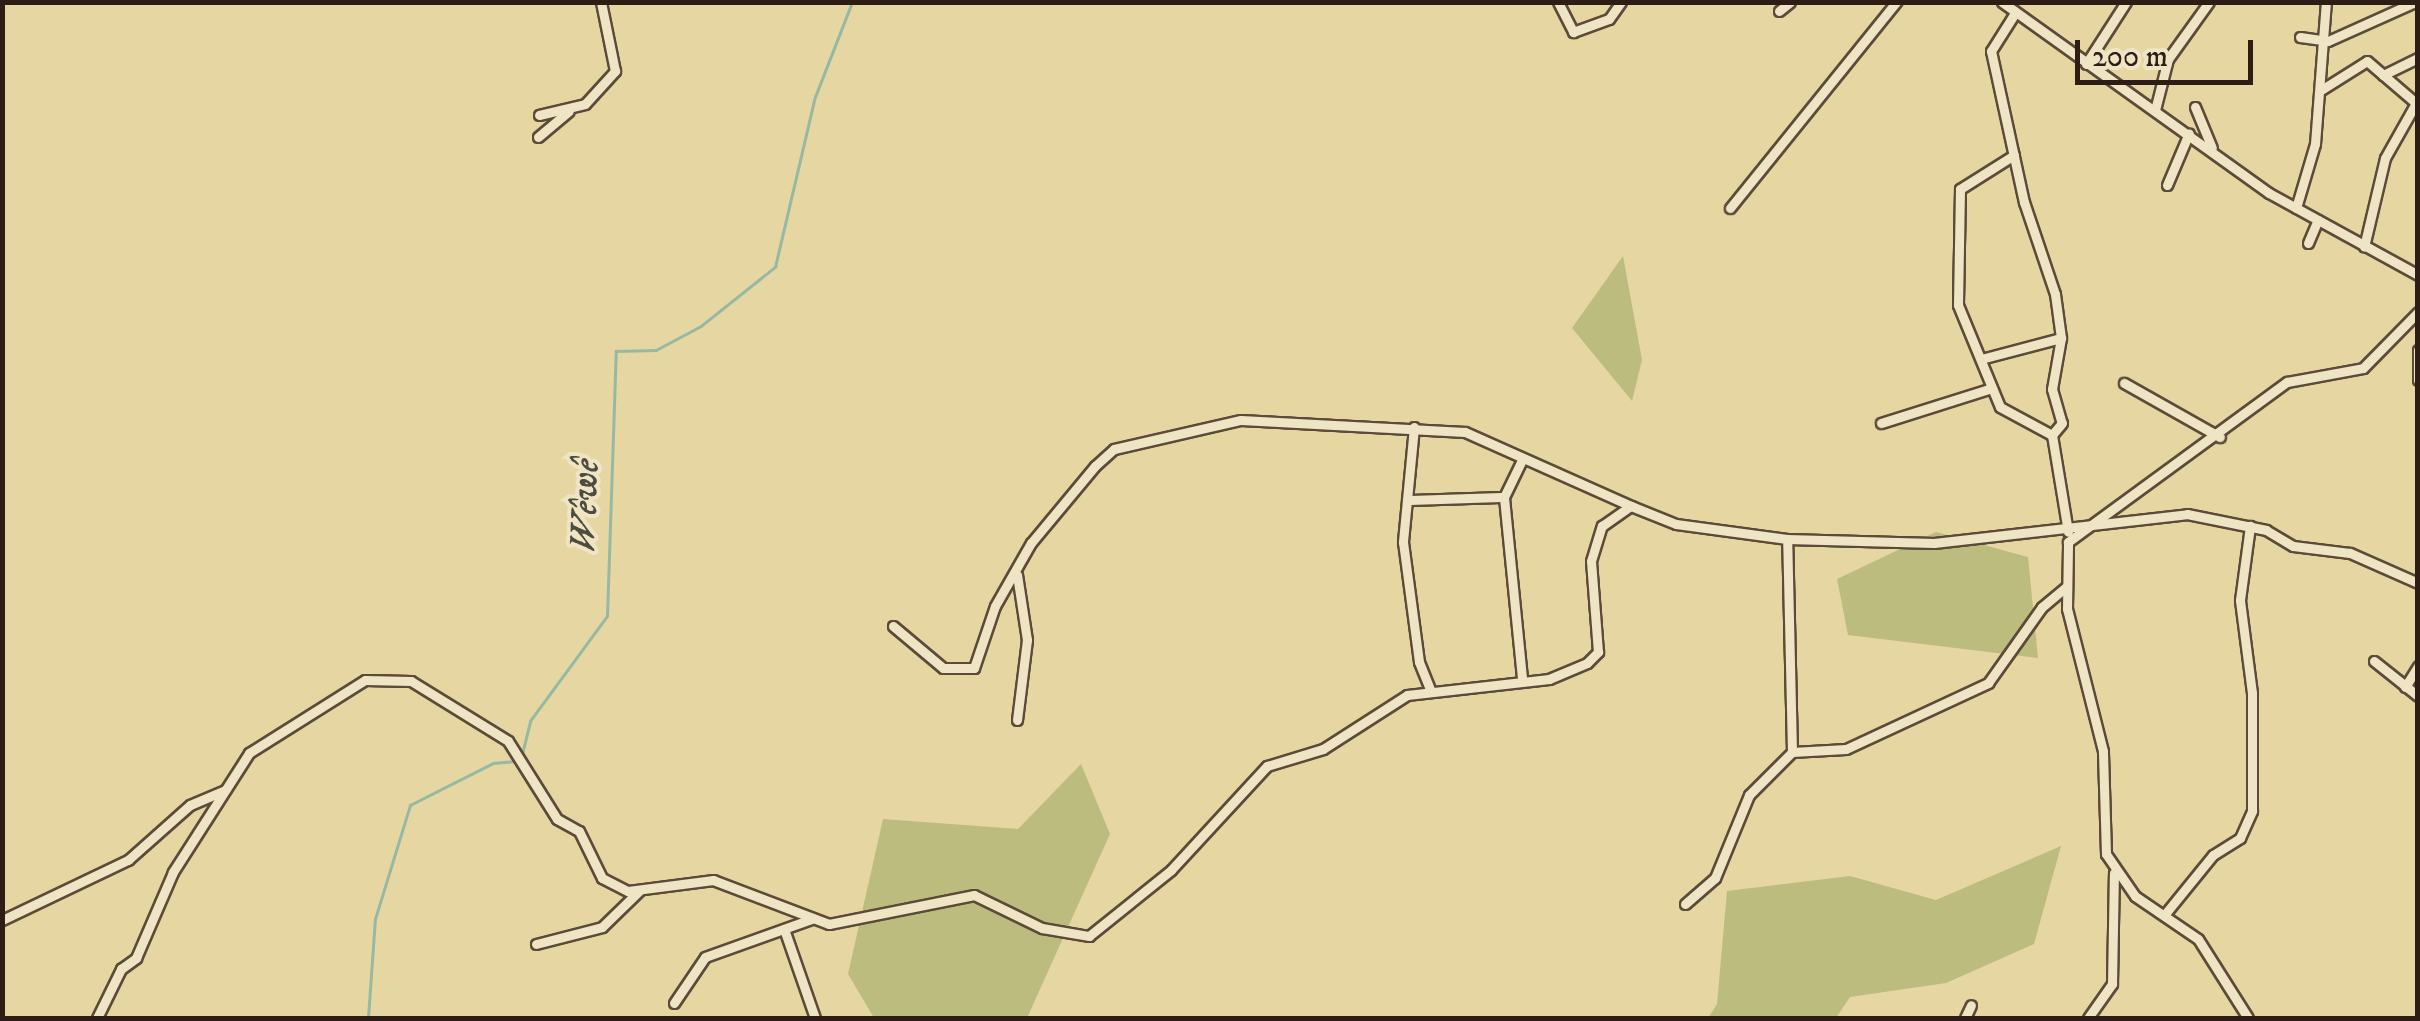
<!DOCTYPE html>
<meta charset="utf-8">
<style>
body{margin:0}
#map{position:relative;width:2420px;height:1021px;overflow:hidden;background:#e6d6a2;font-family:"IM FELL DW Pica",serif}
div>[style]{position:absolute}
.green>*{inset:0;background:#bdbc7f}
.stream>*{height:2.5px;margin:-1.25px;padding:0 1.25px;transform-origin:1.25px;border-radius:1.25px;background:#97b9a2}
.roads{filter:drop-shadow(2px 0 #5b4b38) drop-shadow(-2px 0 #5b4b38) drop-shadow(0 2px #5b4b38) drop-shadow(0 -2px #5b4b38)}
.minor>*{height:9px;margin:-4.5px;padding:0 4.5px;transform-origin:4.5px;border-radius:4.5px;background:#efe4c3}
span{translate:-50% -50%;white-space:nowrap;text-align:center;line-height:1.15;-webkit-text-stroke:8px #efe4c3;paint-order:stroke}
.water-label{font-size:38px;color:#4d4c3f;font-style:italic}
.frame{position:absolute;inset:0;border:5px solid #2d1d15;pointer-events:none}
.scale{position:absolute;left:2075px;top:40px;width:178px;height:45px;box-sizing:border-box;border:5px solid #2d1d15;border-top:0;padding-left:12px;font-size:30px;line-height:35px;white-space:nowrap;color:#2d1d15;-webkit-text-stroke:8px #efe4c3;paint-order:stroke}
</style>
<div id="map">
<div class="green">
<div style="clip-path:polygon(1623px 256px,1642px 360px,1632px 401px,1572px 328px)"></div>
<div style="clip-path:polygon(1936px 532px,2028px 557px,2038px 658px,1848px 635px,1837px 579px)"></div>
<div style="clip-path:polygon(1081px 764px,1110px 834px,1027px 1018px,874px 1018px,848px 974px,883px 819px,1018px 829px)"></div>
<div style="clip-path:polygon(2061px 846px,2034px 944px,1946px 983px,1850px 997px,1836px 1018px,1708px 1018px,1717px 1004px,1727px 891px,1850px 876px,1936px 900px)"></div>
</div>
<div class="stream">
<div style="left:521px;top:758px;width:38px;rotate:-76deg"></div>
<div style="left:530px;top:721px;width:130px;rotate:-53.7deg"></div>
<div style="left:607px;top:616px;width:265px;rotate:-88.1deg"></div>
<div style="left:616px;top:351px;width:40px;rotate:-1.4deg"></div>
<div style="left:656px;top:350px;width:51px;rotate:-28.1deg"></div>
<div style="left:701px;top:326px;width:95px;rotate:-38.6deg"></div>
<div style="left:775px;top:267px;width:175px;rotate:-76.8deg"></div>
<div style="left:815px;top:97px;width:102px;rotate:-68.7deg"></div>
<div style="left:368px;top:1018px;width:99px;rotate:-86deg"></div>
<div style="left:375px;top:919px;width:119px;rotate:-72.9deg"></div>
<div style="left:410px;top:805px;width:93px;rotate:-26.8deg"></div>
<div style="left:493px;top:763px;width:21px;rotate:-5deg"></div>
</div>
<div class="roads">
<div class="minor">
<div style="left:1558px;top:2px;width:34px;rotate:63deg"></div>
<div style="left:1573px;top:32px;width:38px;rotate:-20deg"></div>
<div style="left:1609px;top:19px;width:21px;rotate:-55deg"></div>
<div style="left:2002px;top:2px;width:328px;rotate:35.6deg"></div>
<div style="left:2269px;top:193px;width:170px;rotate:28.8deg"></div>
<div style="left:1779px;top:11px;width:14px;rotate:-39deg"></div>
<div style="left:2015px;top:13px;width:45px;rotate:122.3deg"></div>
<div style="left:1991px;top:51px;width:155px;rotate:77.7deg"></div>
<div style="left:2024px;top:202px;width:97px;rotate:71.4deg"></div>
<div style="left:2055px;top:294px;width:44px;rotate:82.2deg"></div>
<div style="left:2061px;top:338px;width:52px;rotate:100deg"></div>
<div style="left:2052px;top:389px;width:35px;rotate:74deg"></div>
<div style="left:2062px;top:423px;width:16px;rotate:130deg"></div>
<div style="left:2300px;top:37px;width:28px;rotate:8deg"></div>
<div style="left:2328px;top:41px;width:95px;rotate:-24.1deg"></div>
<div style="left:2086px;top:64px;width:74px;rotate:-57.2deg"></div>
<div style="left:2383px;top:75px;width:39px;rotate:-26deg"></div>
<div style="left:2321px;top:90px;width:54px;rotate:-32.2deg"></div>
<div style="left:2367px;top:61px;width:65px;rotate:40.6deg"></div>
<div style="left:2416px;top:103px;width:63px;rotate:119.4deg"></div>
<div style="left:2385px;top:158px;width:91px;rotate:103.3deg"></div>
<div style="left:2195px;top:107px;width:44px;rotate:67.5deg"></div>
<div style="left:2155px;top:110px;width:53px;rotate:-75.7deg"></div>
<div style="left:2168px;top:59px;width:70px;rotate:-54.3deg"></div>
<div style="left:539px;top:115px;width:47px;rotate:-13.4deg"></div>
<div style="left:585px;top:104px;width:45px;rotate:-47.7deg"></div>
<div style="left:615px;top:71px;width:70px;rotate:-101.5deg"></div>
<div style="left:538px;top:137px;width:40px;rotate:-40deg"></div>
<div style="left:2014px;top:155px;width:64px;rotate:147.8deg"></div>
<div style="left:1960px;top:189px;width:116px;rotate:91deg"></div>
<div style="left:1958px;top:305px;width:110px;rotate:67.6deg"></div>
<div style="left:2000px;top:407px;width:59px;rotate:28.3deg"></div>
<div style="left:2052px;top:435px;width:98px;rotate:80.6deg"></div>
<div style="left:2167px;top:185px;width:56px;rotate:-67.1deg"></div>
<div style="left:1730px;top:208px;width:265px;rotate:-51.1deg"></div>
<div style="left:2296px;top:208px;width:67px;rotate:-73.5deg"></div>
<div style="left:2315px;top:144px;width:142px;rotate:-85.6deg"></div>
<div style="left:2308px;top:243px;width:25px;rotate:-67deg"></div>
<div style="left:2418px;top:350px;width:30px;rotate:90deg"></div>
<div style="left:1981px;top:359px;width:83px;rotate:-14.7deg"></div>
<div style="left:2124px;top:383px;width:110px;rotate:29.4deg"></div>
<div style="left:1881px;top:423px;width:116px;rotate:-17.5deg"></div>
<div style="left:1414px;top:427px;width:116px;rotate:95.5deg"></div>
<div style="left:1403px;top:542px;width:121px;rotate:82.4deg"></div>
<div style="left:1419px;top:662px;width:32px;rotate:68deg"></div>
<div style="left:1407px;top:500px;width:97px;rotate:-1.8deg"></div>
<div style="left:893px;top:626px;width:65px;rotate:40deg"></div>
<div style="left:943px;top:668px;width:31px"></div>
<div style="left:974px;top:668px;width:65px;rotate:-71.3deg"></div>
<div style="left:995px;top:606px;width:73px;rotate:-60.3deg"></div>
<div style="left:1031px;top:543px;width:100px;rotate:-50.3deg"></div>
<div style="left:1095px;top:466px;width:25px;rotate:-42deg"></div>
<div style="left:1114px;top:449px;width:130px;rotate:-12.9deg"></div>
<div style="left:1241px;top:420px;width:224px;rotate:3.1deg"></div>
<div style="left:1465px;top:432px;width:182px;rotate:24deg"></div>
<div style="left:2374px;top:661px;width:56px;rotate:38.5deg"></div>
<div style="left:1522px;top:678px;width:182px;rotate:-95.7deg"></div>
<div style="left:1504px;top:497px;width:41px;rotate:-64.1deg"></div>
<div style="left:2405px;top:687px;width:25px;rotate:-58deg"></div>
<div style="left:1017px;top:720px;width:81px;rotate:-82.9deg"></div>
<div style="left:1027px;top:640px;width:66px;rotate:-98.7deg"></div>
<div style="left:1792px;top:752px;width:54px;rotate:-3.2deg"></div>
<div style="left:1846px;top:749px;width:157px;rotate:-24.9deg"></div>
<div style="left:1988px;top:683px;width:93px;rotate:-54.6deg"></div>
<div style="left:2042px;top:607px;width:31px;rotate:-40deg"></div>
<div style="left:1685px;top:904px;width:40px;rotate:-41deg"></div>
<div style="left:1715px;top:878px;width:90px;rotate:-67.7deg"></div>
<div style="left:1749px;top:795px;width:61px;rotate:-45deg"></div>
<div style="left:1792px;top:752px;width:213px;rotate:-91.3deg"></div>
<div style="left:2165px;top:914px;width:76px;rotate:-50.9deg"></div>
<div style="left:2213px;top:855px;width:32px;rotate:-32deg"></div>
<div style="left:2240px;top:838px;width:30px;rotate:-66deg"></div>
<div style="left:2252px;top:811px;width:118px;rotate:-90deg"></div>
<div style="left:2252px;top:693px;width:94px;rotate:-97.4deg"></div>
<div style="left:2240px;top:600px;width:75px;rotate:-82.3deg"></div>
<div style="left:2px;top:920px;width:140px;rotate:-25.5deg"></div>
<div style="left:128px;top:860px;width:83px;rotate:-41.6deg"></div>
<div style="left:190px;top:805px;width:38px;rotate:-23deg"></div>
<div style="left:784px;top:929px;width:94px;rotate:70.8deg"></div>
<div style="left:536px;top:944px;width:68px;rotate:-14.4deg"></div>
<div style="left:602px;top:927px;width:53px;rotate:-44.2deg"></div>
<div style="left:674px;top:1003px;width:55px;rotate:-56deg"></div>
<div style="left:705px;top:957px;width:113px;rotate:-19.7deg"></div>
<div style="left:97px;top:1018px;width:55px;rotate:-63.9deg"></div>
<div style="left:121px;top:969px;width:19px;rotate:-36deg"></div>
<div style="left:136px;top:958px;width:94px;rotate:-66.7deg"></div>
<div style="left:173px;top:872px;width:141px;rotate:-57.4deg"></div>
<div style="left:249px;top:753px;width:137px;rotate:-32.2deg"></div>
<div style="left:365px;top:680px;width:46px;rotate:1.2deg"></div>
<div style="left:411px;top:681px;width:114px;rotate:31.7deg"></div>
<div style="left:508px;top:741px;width:92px;rotate:57.9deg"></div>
<div style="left:557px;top:819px;width:25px;rotate:29deg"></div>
<div style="left:579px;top:831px;width:52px;rotate:63.9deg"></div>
<div style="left:602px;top:878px;width:29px;rotate:27deg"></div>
<div style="left:628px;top:891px;width:86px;rotate:-7.4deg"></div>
<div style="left:713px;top:880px;width:124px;rotate:20.8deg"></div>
<div style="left:829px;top:924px;width:148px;rotate:-11.3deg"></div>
<div style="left:974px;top:895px;width:76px;rotate:25.9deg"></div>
<div style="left:1042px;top:928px;width:48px;rotate:9.7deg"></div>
<div style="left:1089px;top:936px;width:105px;rotate:-38.8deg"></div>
<div style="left:1171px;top:870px;width:142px;rotate:-47.3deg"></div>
<div style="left:1267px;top:766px;width:59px;rotate:-16.9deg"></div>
<div style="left:1323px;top:749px;width:100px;rotate:-32.7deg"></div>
<div style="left:1407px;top:695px;width:143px;rotate:-6.4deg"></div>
<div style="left:1549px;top:679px;width:41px;rotate:-22.8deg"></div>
<div style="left:1587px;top:663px;width:16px;rotate:-45deg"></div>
<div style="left:1598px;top:652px;width:91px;rotate:-94.4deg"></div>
<div style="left:1591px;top:561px;width:37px;rotate:-73deg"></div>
<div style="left:1602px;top:526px;width:35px;rotate:-35deg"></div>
<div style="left:1631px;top:506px;width:48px;rotate:21.8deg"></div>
<div style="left:1676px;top:524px;width:112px;rotate:7.7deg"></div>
<div style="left:1787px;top:539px;width:147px;rotate:1.6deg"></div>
<div style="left:1934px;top:543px;width:255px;rotate:-6.5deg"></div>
<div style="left:2187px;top:514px;width:81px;rotate:11.4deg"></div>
<div style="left:2266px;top:530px;width:31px;rotate:31deg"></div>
<div style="left:2293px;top:546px;width:57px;rotate:7deg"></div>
<div style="left:2350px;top:553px;width:74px;rotate:23.8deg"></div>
<div style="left:1965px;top:1018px;width:14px;rotate:-65deg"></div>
<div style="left:2088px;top:1018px;width:42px;rotate:-54.8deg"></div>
<div style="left:2112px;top:984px;width:111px;rotate:-89deg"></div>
<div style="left:2248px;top:1018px;width:93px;rotate:-122.3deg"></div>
<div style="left:2198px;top:939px;width:76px;rotate:-145.7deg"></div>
<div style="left:2135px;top:896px;width:51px;rotate:-124.6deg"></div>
<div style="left:2106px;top:854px;width:103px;rotate:-91.7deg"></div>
<div style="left:2103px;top:751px;width:146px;rotate:-104.2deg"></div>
<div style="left:2067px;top:609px;width:67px;rotate:-89.1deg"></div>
<div style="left:2068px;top:542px;width:271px;rotate:-36.2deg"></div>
<div style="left:2287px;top:382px;width:77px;rotate:-10.4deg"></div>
<div style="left:2363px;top:368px;width:78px;rotate:-45.5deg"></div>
</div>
</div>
<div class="water-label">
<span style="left:586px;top:506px;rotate:-88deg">Wêwê</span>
</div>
<div class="frame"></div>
<div class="scale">200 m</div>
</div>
